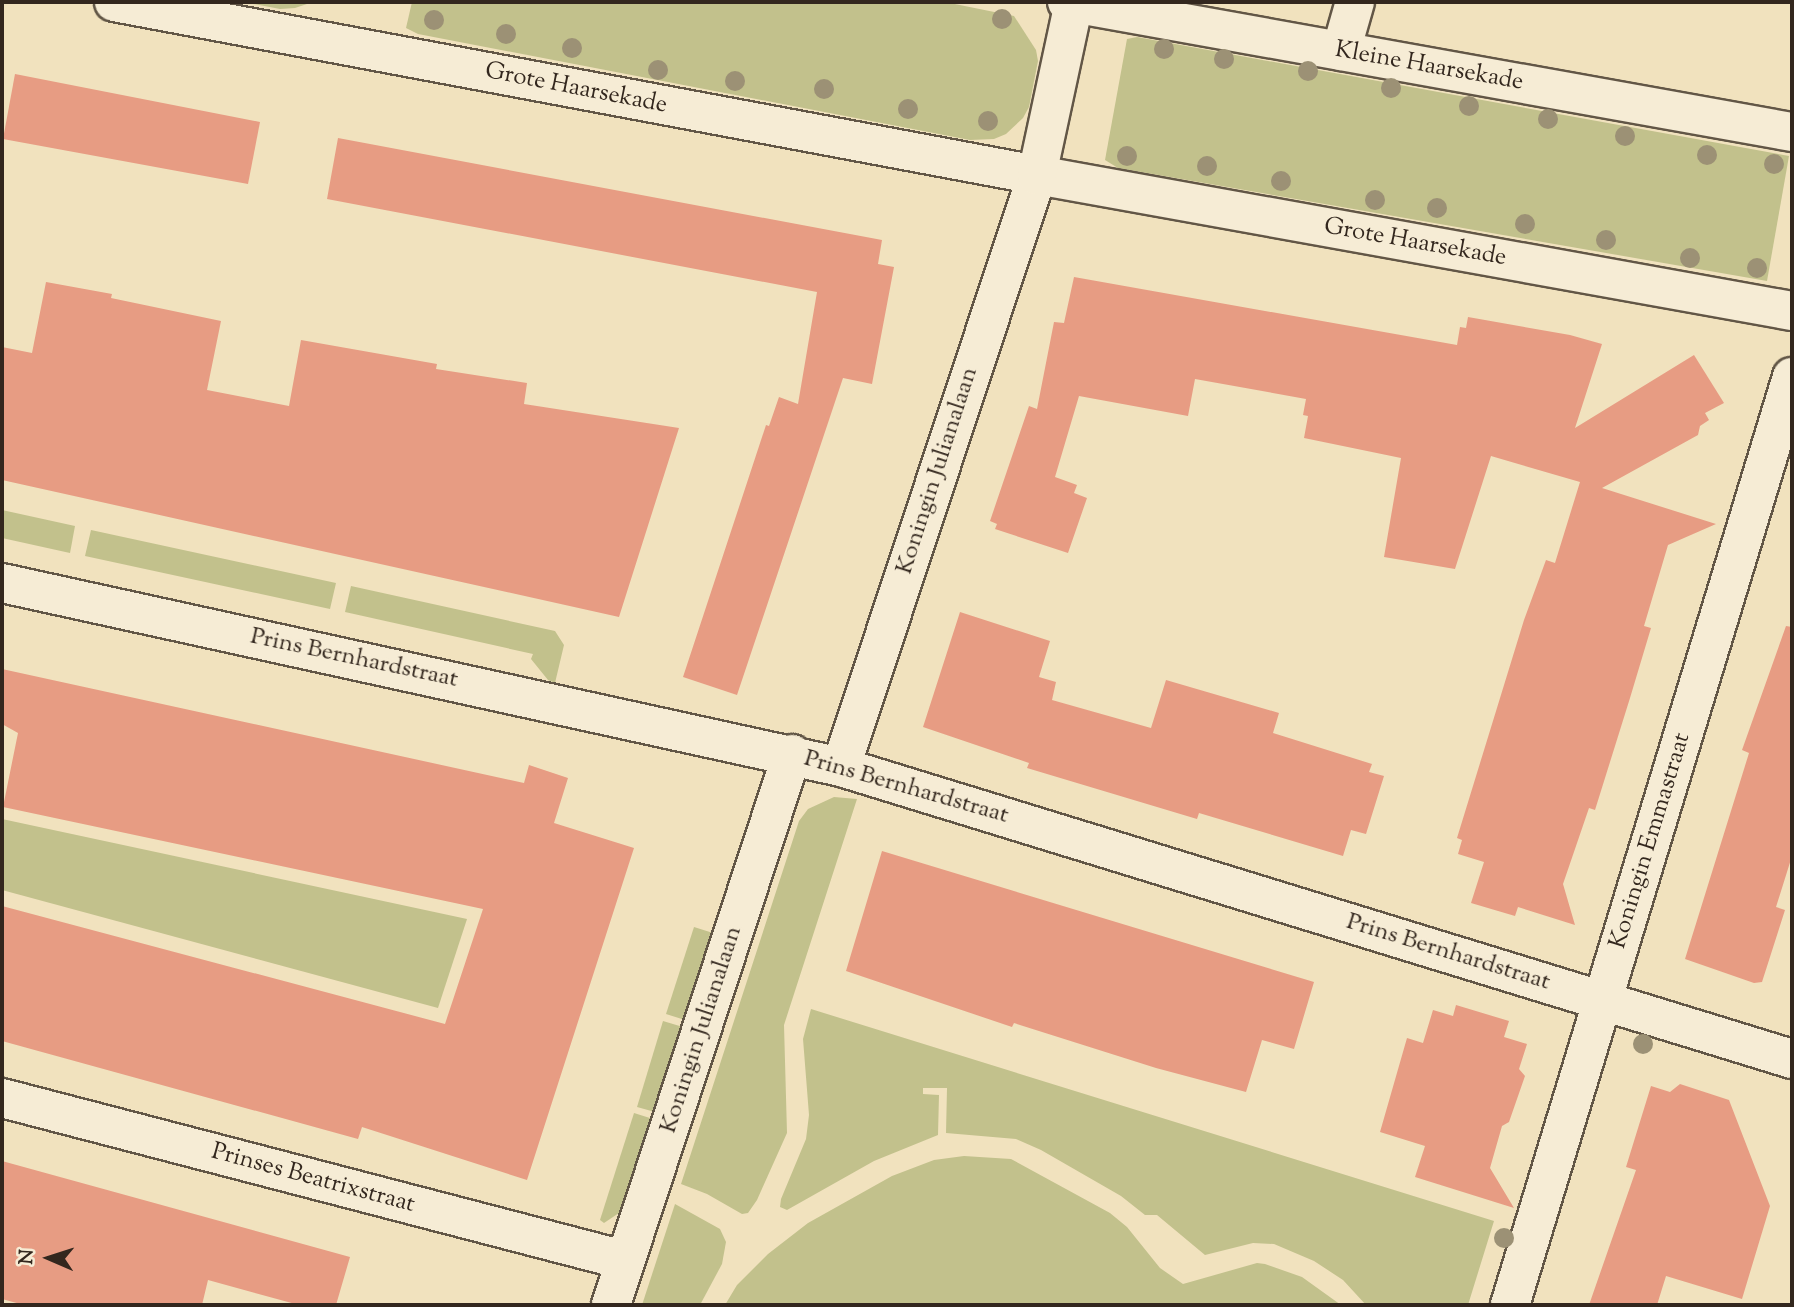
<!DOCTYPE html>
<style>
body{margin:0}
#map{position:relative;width:1794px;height:1307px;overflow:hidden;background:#f1e2be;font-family:"Sorts Mill Goudy",serif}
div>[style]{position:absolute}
.green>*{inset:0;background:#c2c18c}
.building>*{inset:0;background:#e79c83}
.roads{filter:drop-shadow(2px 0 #625646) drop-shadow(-2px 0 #625646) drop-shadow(0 2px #625646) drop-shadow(0 -2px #625646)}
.minor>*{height:38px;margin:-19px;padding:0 19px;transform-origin:19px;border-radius:19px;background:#f6ecd5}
.tertiary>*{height:38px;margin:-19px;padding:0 19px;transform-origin:19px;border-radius:19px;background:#f6ecd5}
.trees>*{width:20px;height:20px;margin:-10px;border-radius:50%;background:#9c9175}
span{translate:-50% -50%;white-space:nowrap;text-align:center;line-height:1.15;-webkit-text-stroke:5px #f6ecd5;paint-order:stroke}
.street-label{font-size:24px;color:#33271e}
.frame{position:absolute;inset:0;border:4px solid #33271e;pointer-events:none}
.north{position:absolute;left:14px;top:1223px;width:70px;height:70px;-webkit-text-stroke:5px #f6ecd5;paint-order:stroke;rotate:273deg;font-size:19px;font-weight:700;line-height:28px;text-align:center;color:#33271e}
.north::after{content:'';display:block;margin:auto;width:24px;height:32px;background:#33271e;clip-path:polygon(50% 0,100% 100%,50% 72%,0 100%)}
</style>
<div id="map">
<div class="green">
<div style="clip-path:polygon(243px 2px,313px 2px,295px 8px,280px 9px)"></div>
<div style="clip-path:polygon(412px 2px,945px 2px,1014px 16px,1036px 50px,1038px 61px,1029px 107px,1023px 118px,1006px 134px,994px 139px,970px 140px,418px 34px,406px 28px)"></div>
<div style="clip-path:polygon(1137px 37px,1789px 156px,1767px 281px,1118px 168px,1105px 160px,1127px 39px)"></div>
<div style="clip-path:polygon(2px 510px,75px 526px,70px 553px,2px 538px)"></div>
<div style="clip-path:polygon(91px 530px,336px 583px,330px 609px,85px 556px)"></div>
<div style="clip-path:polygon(351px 586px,555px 631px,564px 645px,555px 683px,548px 680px,531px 659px,533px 654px,345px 612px)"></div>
<div style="clip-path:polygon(834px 797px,857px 799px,784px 1025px,787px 1133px,757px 1200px,748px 1213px,742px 1214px,707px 1194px,681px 1184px,799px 821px,808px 809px)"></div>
<div style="clip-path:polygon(2px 819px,467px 919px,438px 1008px,2px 890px)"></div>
<div style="clip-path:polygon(694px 927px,713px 933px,685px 1020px,666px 1014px)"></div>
<div style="clip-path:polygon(811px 1009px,1494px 1221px,1468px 1305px,1366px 1305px,1343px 1280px,1314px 1261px,1274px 1244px,1253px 1243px,1205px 1255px,1157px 1215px,1145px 1215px,1121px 1196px,1041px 1150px,1016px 1139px,946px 1133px,947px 1088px,923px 1088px,923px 1094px,939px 1095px,938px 1135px,874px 1161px,787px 1210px,780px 1207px,781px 1199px,806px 1139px,809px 1115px,803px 1039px)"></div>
<div style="clip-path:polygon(663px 1021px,683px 1027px,655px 1112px,637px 1107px)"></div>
<div style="clip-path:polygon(634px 1113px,653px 1119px,625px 1204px,619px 1213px,604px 1223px,600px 1220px)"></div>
<div style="clip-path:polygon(964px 1156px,1011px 1159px,1110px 1213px,1127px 1227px,1160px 1268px,1183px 1284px,1257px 1263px,1265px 1264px,1302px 1277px,1341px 1305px,725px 1305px,737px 1285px,768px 1254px,808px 1223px,892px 1176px,934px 1160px)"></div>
<div style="clip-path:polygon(675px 1204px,720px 1229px,726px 1242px,722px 1264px,700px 1305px,642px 1305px)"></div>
</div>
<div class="building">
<div style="clip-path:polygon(15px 74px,260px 122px,248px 184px,3px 139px)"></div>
<div style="clip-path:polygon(338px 138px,882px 240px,878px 264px,894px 267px,872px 384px,843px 378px,737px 695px,683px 677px,766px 425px,769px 426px,779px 397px,798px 404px,817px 292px,327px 199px)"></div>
<div style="clip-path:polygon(1074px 277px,1457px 345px,1460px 327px,1466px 328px,1468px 317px,1570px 335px,1602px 344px,1575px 428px,1694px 355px,1724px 403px,1705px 413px,1709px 420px,1700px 426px,1698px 435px,1602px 488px,1716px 524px,1668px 545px,1644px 626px,1651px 628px,1630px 698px,1595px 810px,1589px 808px,1563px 884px,1575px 925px,1518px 907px,1515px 916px,1471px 903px,1484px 862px,1458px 854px,1462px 840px,1457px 838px,1524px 620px,1546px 560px,1555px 563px,1580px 482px,1491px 456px,1455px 569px,1384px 557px,1401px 458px,1304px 438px,1308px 416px,1303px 415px,1306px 399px,1195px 379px,1188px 416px,1079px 396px,1055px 477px,1077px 485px,1074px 493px,1087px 498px,1068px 553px,995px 529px,997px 524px,990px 521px,1029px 406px,1037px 409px,1054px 322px,1064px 323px)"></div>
<div style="clip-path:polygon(46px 282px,112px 294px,111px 298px,221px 321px,207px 390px,289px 406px,301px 340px,437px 364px,436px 369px,527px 383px,524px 404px,679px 428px,619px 617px,2px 480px,2px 347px,32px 353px)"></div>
<div style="clip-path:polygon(960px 612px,1050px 641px,1039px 677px,1056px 682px,1052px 700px,1151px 728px,1166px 680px,1279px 713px,1273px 733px,1372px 764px,1369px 772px,1384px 776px,1366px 834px,1351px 830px,1343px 856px,1199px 813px,1197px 819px,1027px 768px,1029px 763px,923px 727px)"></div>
<div style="clip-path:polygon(1786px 626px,1792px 627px,1792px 856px,1776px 907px,1785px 910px,1762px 982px,1754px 983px,1685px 959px,1749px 753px,1742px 750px)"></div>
<div style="clip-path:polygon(2px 669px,524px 783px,529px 765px,568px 778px,554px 823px,634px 848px,527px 1180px,362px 1127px,358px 1139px,2px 1041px,2px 906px,445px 1024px,483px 909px,3px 807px,18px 733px,2px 724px)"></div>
<div style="clip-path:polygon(882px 851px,1314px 982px,1294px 1049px,1262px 1040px,1246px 1092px,1156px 1068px,1014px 1023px,1012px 1027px,846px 971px)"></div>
<div style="clip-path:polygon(1456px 1005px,1509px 1021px,1504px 1037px,1527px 1044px,1519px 1069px,1525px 1076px,1509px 1122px,1502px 1126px,1490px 1168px,1514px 1208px,1415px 1177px,1425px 1146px,1380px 1132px,1407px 1038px,1423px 1043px,1433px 1010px,1453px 1016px)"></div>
<div style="clip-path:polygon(1680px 1084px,1729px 1100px,1770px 1206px,1742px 1299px,1666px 1276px,1657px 1305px,1589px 1305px,1636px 1170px,1626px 1167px,1651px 1086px,1670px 1092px)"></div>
<div style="clip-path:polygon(2px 1161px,350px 1257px,336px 1305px,299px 1305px,208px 1280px,202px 1305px,24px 1305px,2px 1299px)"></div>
</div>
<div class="roads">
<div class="minor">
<div style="left:1341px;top:51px;width:51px;rotate:-74.1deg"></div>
<div style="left:2px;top:583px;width:859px;rotate:12.37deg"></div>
<div style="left:841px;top:767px;width:995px;rotate:17.07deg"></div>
<div style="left:841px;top:767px;width:624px;rotate:-71.68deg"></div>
<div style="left:2px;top:1098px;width:643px;rotate:14.6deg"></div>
<div style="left:611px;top:1305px;width:580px;rotate:-71.81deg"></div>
<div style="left:1510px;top:1305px;width:970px;rotate:-73.1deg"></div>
</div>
<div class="tertiary">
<div style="left:114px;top:2px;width:939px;rotate:10.62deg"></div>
<div style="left:1037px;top:175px;width:767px;rotate:10.21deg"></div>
<div style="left:1067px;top:2px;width:737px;rotate:10.17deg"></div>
<div style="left:1037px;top:175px;width:176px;rotate:-77.9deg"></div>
</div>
</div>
<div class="trees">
<div style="left:1002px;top:19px"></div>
<div style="left:434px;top:20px"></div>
<div style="left:506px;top:34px"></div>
<div style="left:572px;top:48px"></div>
<div style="left:1164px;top:49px"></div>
<div style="left:1224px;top:59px"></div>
<div style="left:658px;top:70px"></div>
<div style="left:1308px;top:71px"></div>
<div style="left:735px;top:81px"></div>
<div style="left:1391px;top:88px"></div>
<div style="left:824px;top:89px"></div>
<div style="left:1469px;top:106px"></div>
<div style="left:908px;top:109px"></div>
<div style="left:1548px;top:119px"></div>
<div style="left:988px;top:121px"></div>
<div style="left:1625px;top:136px"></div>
<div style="left:1707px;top:155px"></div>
<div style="left:1127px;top:156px"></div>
<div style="left:1774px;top:164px"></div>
<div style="left:1207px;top:166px"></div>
<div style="left:1281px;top:181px"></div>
<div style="left:1375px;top:200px"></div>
<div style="left:1437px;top:208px"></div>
<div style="left:1525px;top:224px"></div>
<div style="left:1606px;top:240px"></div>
<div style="left:1690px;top:258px"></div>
<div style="left:1757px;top:268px"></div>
<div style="left:1643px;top:1044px"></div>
<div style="left:1504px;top:1238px"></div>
</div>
<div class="street-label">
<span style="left:1429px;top:67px;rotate:10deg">Kleine Haarsekade</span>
<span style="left:576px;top:89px;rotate:11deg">Grote Haarsekade</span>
<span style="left:1415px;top:243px;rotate:10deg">Grote Haarsekade</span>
<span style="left:938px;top:471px;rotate:-72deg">Koningin Julianalaan</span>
<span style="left:354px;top:659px;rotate:12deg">Prins Bernhardstraat</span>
<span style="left:906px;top:788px;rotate:16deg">Prins Bernhardstraat</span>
<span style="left:1651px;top:841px;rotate:-73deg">Koningin Emmastraat</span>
<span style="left:1448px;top:953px;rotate:17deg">Prins Bernhardstraat</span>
<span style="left:702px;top:1030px;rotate:-72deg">Koningin Julianalaan</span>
<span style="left:313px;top:1179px;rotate:15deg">Prinses Beatrixstraat</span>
</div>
<div class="frame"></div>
<div class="north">N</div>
</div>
